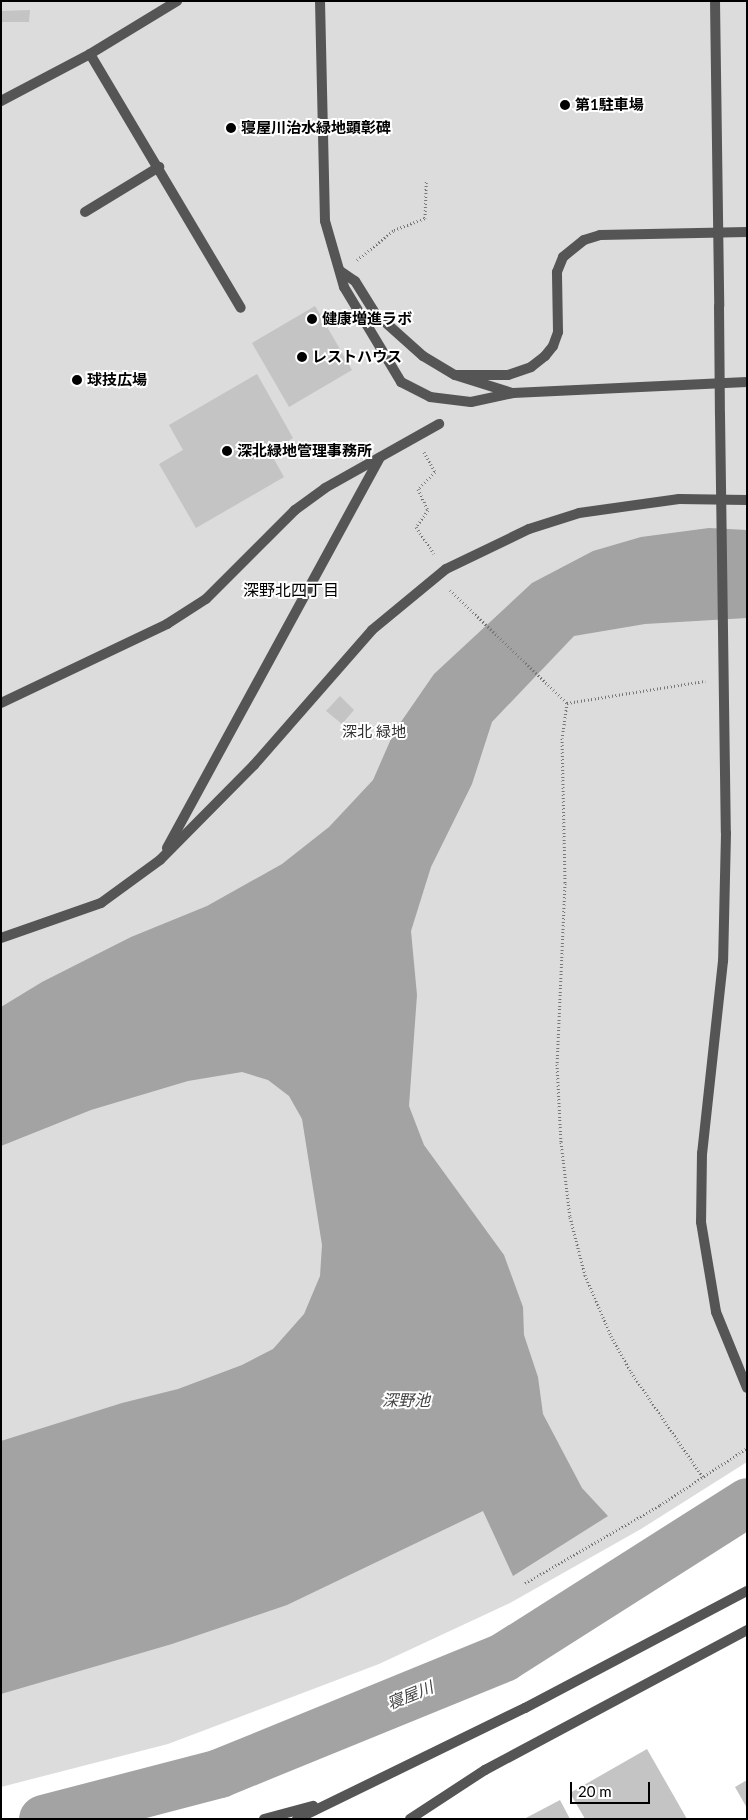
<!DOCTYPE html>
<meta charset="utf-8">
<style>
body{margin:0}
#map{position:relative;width:748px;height:1820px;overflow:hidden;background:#fff;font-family:Lato,"Noto Sans JP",sans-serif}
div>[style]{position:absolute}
.green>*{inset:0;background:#dcdcdc}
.water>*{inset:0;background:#a3a3a3}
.river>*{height:49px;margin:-24.5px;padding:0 24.5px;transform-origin:24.5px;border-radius:24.5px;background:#a3a3a3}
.building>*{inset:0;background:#c4c4c4}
.path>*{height:3px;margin-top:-1.5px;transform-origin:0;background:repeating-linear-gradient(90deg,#777 0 1px,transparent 0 3.5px)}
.service>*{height:10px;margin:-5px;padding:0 5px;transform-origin:5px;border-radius:5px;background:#555}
.pedestrian>*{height:10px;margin:-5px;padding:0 5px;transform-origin:5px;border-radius:5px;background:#555}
.minor>*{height:10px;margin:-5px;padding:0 5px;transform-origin:5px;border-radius:5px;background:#555}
.tertiary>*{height:10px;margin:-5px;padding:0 5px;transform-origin:5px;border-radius:5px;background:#555}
.tertiary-bridge>*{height:10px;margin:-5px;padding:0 5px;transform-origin:5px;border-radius:5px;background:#555}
.dots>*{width:14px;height:14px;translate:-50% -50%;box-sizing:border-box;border:2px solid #fff;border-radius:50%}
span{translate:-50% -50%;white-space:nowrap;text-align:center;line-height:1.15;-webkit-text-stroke:4px #fff;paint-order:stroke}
.poi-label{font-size:15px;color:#000;font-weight:700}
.left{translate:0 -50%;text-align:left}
.park-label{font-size:15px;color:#333}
.neighbourhood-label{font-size:16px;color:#000}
.water-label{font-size:16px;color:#444;font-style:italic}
.frame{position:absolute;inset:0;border:2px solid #000;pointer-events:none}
.scale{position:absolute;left:570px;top:1782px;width:80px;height:22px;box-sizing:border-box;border:2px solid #000;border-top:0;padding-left:6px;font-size:15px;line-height:18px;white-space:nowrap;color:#000;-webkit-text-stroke:4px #fff;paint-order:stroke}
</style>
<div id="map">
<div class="green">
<div style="clip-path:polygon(1px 1px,747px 1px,747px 1462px,641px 1529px,510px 1603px,379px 1664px,168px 1744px,1px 1787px)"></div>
</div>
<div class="water">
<div style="clip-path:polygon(709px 528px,747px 530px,747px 618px,645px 624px,574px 636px,492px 722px,472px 784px,431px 867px,411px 931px,417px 995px,409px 1106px,424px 1145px,504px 1255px,523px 1307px,524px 1335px,538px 1377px,543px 1414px,582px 1488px,608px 1516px,513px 1576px,483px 1511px,287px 1605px,172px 1644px,1px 1694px,1px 1441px,122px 1403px,178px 1389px,242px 1365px,273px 1349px,304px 1314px,320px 1276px,322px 1245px,302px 1119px,289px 1096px,268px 1080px,242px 1072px,188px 1081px,91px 1110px,1px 1146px,1px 1007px,42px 982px,131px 937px,207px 906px,282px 864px,329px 827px,373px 780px,394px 732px,434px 674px,532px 583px,593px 551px,641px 537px)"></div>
</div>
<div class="river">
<div style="left:43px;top:1819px;width:182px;rotate:-14.6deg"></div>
<div style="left:219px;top:1773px;width:307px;rotate:-22.2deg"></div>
<div style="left:503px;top:1657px;width:289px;rotate:-32.4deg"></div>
</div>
<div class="building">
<div style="clip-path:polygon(30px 10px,29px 22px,1px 22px,1px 11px)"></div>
<div style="clip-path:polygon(315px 306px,352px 370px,289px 407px,252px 343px)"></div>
<div style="clip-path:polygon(257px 374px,293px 438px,270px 452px,284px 477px,196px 528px,159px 464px,183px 450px,169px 425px)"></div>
<div style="clip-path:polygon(340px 696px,354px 710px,342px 724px,326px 711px)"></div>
<div style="clip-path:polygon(647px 1749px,687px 1819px,585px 1819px,570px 1793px)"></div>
<div style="clip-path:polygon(747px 1780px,747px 1808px,735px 1787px)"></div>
<div style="clip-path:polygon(560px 1800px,570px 1819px,524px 1819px)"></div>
</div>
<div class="path">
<div style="left:357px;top:260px;width:48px;rotate:-39deg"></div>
<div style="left:394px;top:230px;width:33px;rotate:-21deg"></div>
<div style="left:425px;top:218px;width:38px;rotate:-88deg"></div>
<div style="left:424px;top:452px;width:23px;rotate:61deg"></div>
<div style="left:435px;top:472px;width:24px;rotate:135deg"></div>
<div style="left:418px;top:489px;width:23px;rotate:65deg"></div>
<div style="left:428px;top:510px;width:21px;rotate:125deg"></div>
<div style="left:416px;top:527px;width:32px;rotate:56deg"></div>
<div style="left:450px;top:590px;width:163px;rotate:44deg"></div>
<div style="left:567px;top:703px;width:35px;rotate:98deg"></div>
<div style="left:562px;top:738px;width:145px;rotate:88.8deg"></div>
<div style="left:565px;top:883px;width:181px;rotate:92.5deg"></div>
<div style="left:557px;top:1064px;width:78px;rotate:87.1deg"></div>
<div style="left:561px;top:1142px;width:76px;rotate:83.2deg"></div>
<div style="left:570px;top:1217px;width:60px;rotate:75.5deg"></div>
<div style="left:585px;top:1275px;width:66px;rotate:66.9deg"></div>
<div style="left:611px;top:1336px;width:41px;rotate:60.9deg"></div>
<div style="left:631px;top:1372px;width:127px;rotate:55.6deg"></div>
<div style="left:567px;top:703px;width:140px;rotate:-9.1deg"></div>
<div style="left:525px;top:1583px;width:156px;rotate:-30deg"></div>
<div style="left:660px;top:1505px;width:104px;rotate:-33.2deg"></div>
</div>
<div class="service">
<div style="left:320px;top:1px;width:220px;rotate:88.7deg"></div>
<div style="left:325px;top:221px;width:69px;rotate:73.9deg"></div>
<div style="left:344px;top:287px;width:111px;rotate:59deg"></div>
<div style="left:401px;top:382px;width:33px;rotate:27deg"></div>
<div style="left:430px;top:397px;width:41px;rotate:7deg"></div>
<div style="left:471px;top:402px;width:43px;rotate:-12.1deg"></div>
<div style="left:513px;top:393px;width:234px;rotate:-2.7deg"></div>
<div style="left:340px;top:271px;width:18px;rotate:34deg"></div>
<div style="left:355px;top:281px;width:39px;rotate:58deg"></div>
<div style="left:376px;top:314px;width:63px;rotate:41.8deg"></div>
<div style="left:423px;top:356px;width:37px;rotate:31deg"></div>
<div style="left:455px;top:375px;width:60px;rotate:17.5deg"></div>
<div style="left:455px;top:375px;width:53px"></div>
<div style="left:508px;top:375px;width:24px;rotate:-19deg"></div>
<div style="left:531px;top:367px;width:18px;rotate:-38deg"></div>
<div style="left:545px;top:356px;width:13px;rotate:-51deg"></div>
<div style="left:553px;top:346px;width:15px;rotate:-70deg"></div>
<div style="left:558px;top:332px;width:60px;rotate:-91deg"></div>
<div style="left:557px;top:272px;width:16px;rotate:-68deg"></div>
<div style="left:563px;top:257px;width:27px;rotate:-39deg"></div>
<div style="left:584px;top:240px;width:17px;rotate:-17deg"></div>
<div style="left:600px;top:235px;width:147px;rotate:-1.2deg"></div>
</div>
<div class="pedestrian">
<div style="left:90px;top:54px;width:295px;rotate:59.3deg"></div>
<div style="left:1px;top:101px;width:101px;rotate:-27.8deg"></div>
<div style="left:90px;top:54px;width:102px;rotate:-31.3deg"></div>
<div style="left:85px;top:212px;width:87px;rotate:-31.3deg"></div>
<div style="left:1px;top:703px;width:184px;rotate:-25.4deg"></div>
<div style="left:167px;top:624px;width:46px;rotate:-32.7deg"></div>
<div style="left:206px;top:599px;width:126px;rotate:-45deg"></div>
<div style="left:295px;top:510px;width:37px;rotate:-36deg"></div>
<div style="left:325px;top:488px;width:131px;rotate:-29.3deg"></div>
<div style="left:167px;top:848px;width:445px;rotate:-61.4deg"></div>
<div style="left:1px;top:938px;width:106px;rotate:-19.3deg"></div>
<div style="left:101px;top:903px;width:73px;rotate:-36.1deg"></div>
<div style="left:160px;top:860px;width:134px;rotate:-45.3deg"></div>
<div style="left:254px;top:765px;width:179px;rotate:-48.8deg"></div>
<div style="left:372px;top:630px;width:96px;rotate:-39.5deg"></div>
<div style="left:446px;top:569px;width:92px;rotate:-25.7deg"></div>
<div style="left:529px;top:529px;width:52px;rotate:-17.7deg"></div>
<div style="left:579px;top:513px;width:101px;rotate:-8deg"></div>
<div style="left:679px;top:499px;width:68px;rotate:0.8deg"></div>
</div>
<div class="minor">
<div style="left:264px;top:1819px;width:51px;rotate:-14.9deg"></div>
<div style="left:297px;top:1819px;width:254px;rotate:-26deg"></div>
<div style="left:525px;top:1708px;width:251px;rotate:-27.8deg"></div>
<div style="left:410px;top:1819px;width:90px;rotate:-33.2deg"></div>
<div style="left:485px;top:1770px;width:297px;rotate:-28.1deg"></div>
</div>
<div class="tertiary">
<div style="left:719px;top:306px;width:109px;rotate:89.5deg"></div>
<div style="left:726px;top:833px;width:128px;rotate:91.3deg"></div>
<div style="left:723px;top:961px;width:193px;rotate:96.2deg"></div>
<div style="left:702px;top:1153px;width:69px;rotate:90.8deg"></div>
<div style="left:701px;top:1222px;width:91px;rotate:80.5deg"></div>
<div style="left:716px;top:1312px;width:82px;rotate:67.8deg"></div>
</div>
<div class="tertiary-bridge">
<div style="left:715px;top:1px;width:305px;rotate:89.2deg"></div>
<div style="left:720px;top:415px;width:418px;rotate:89.2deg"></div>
</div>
<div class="dots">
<div style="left:565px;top:105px;background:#000"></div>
<div style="left:231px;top:128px;background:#000"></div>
<div style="left:312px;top:319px;background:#000"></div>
<div style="left:302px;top:357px;background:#000"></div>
<div style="left:77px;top:380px;background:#000"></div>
<div style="left:227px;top:451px;background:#000"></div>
</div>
<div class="poi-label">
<span class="left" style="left:575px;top:105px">第1駐車場</span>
<span class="left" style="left:241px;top:128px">寝屋川治水緑地顕彰碑</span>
<span class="left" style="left:322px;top:319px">健康増進ラボ</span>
<span class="left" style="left:312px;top:357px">レストハウス</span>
<span class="left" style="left:87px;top:380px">球技広場</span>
<span class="left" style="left:237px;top:451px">深北緑地管理事務所</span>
</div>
<div class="park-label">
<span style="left:374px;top:732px">深北 緑地</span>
</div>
<div class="neighbourhood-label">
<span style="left:291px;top:590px">深野北四丁目</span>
</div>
<div class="water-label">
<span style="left:406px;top:1400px">深野池</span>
<span style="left:410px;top:1695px;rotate:-22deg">寝屋川</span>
</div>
<div class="frame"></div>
<div class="scale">20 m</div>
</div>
